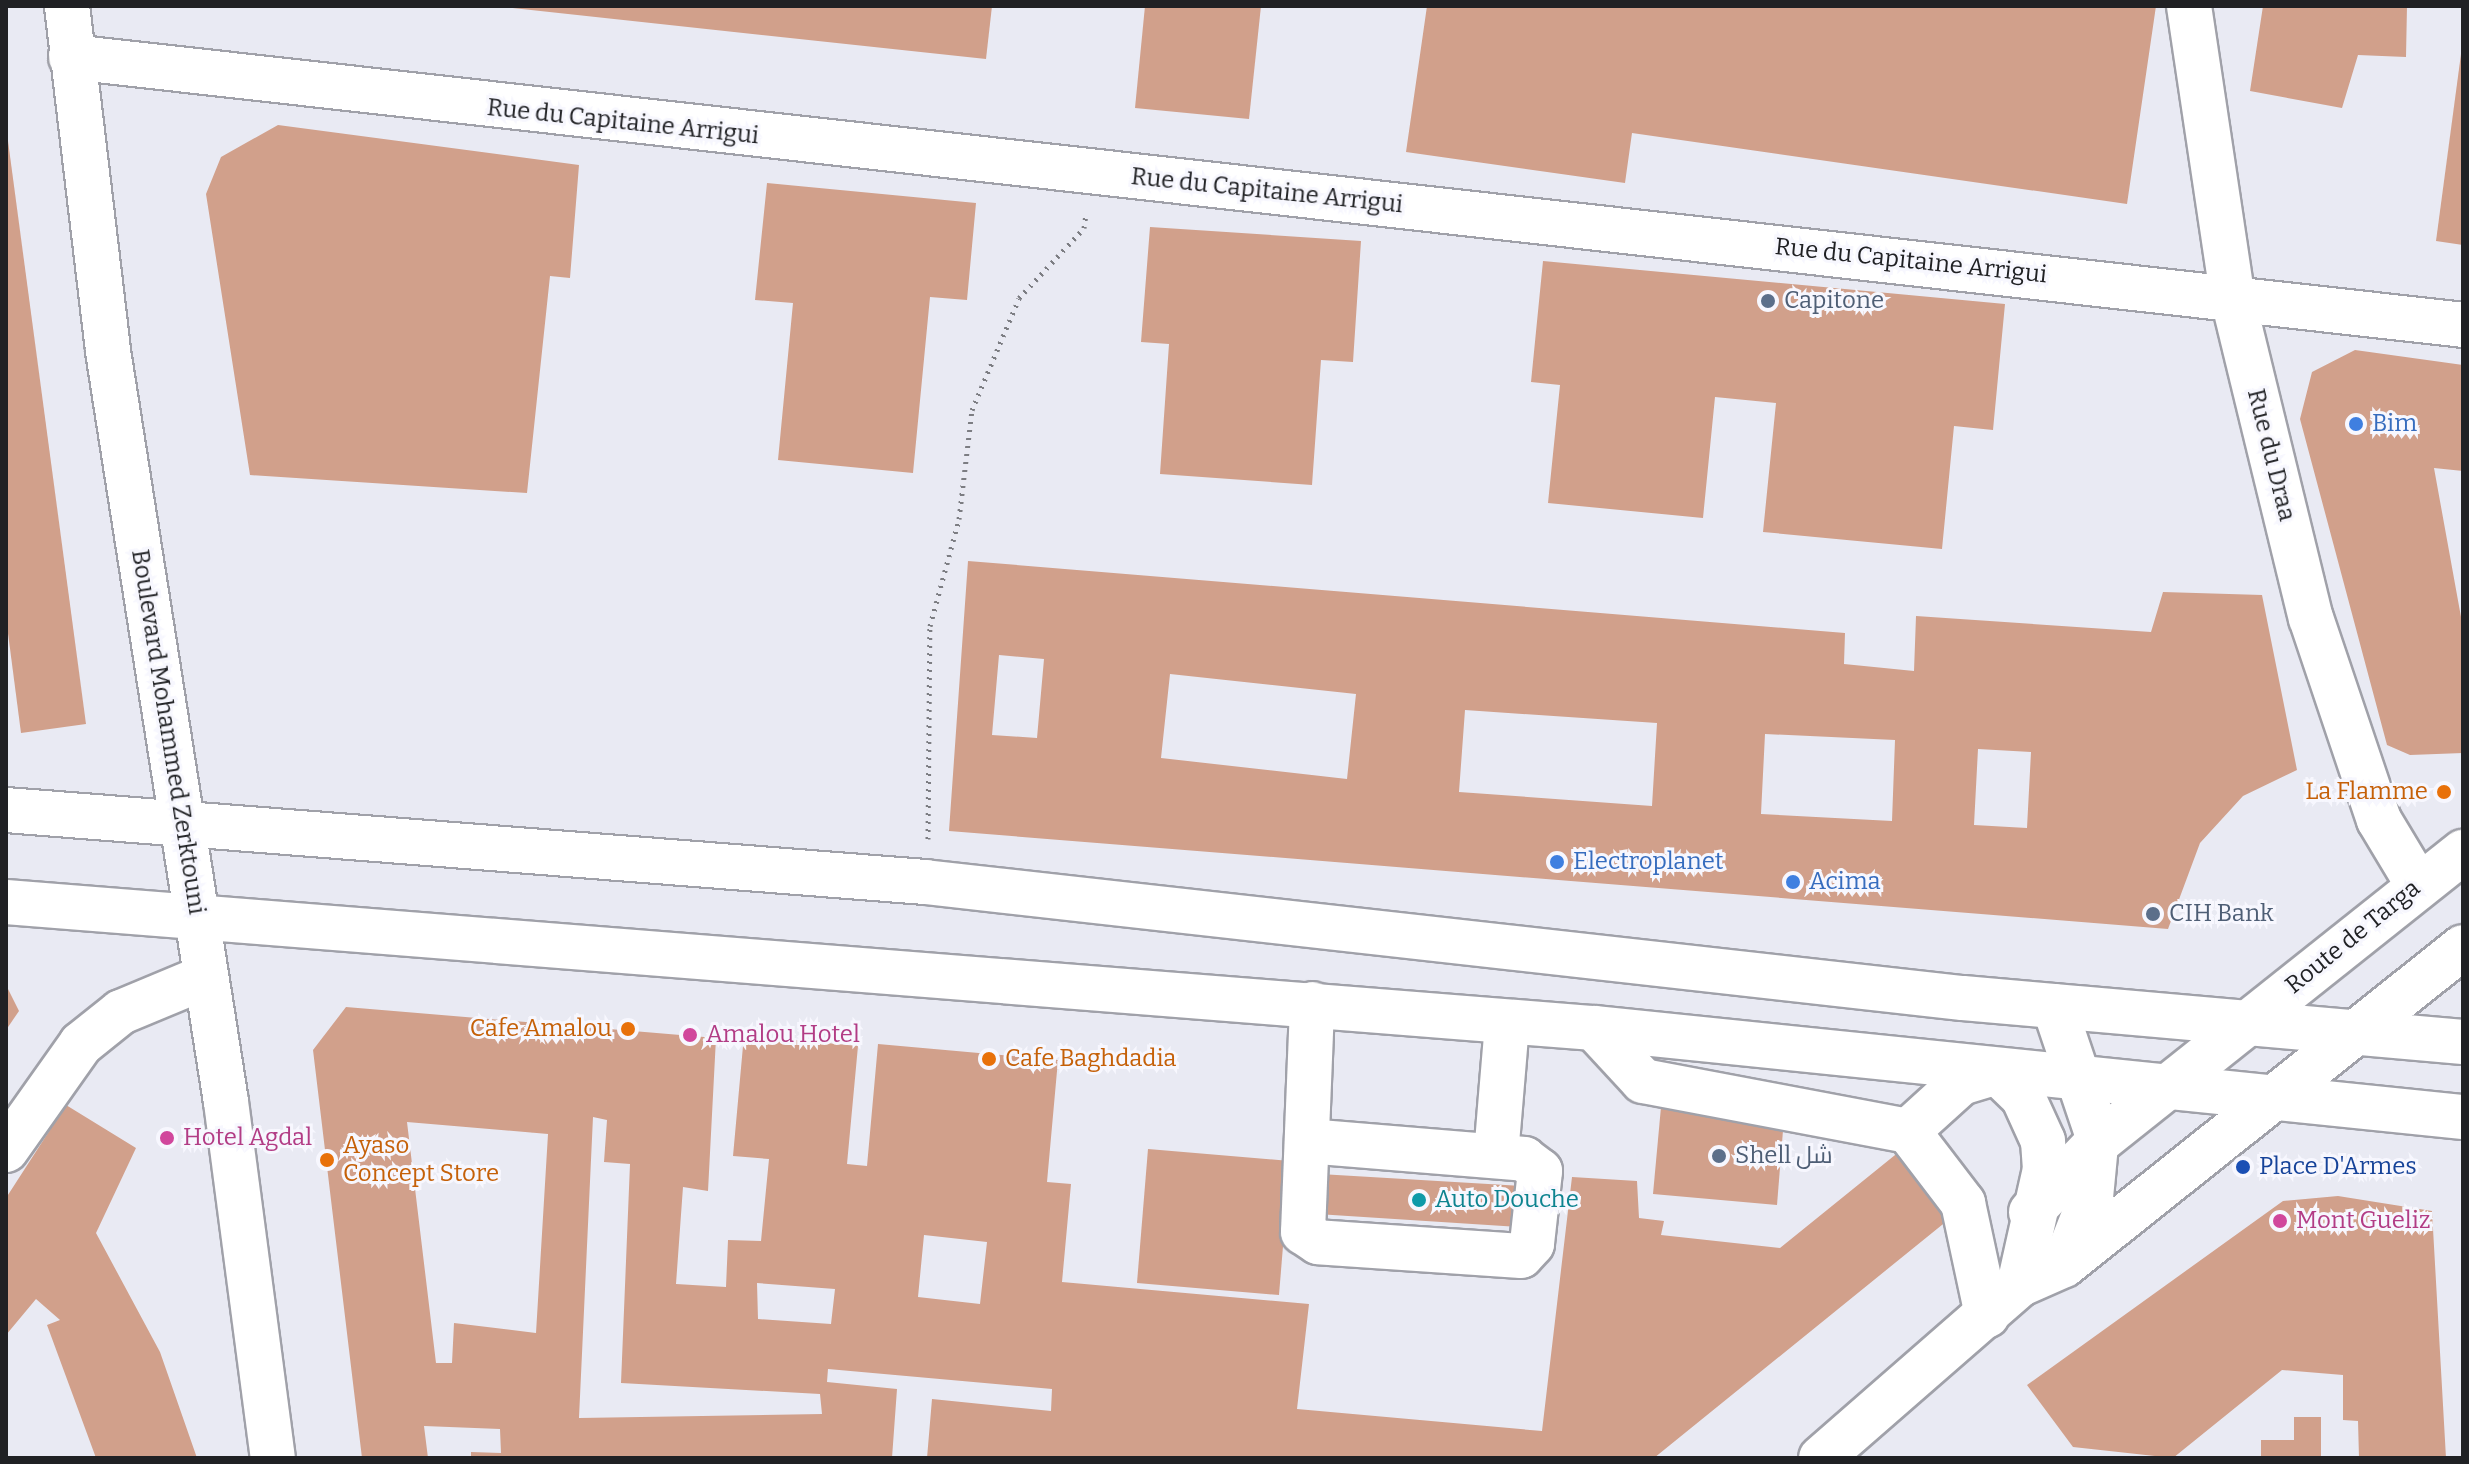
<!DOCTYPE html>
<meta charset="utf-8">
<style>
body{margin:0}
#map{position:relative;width:2469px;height:1464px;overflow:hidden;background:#e9eaf3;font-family:Bitter,Cairo,serif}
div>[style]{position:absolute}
.building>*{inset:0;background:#d1a08b}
.path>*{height:5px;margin-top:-2.5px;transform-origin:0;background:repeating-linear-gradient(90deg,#7c7d82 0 2px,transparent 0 8px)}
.roads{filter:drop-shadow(2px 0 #a0a1a9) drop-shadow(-2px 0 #a0a1a9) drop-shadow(0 2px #a0a1a9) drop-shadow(0 -2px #a0a1a9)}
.minor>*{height:44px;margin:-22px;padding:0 22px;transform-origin:22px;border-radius:22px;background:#fff}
.major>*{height:44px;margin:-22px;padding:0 22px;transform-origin:22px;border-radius:22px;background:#fff}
.dots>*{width:22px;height:22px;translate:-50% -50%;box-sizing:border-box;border:4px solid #f7f7fe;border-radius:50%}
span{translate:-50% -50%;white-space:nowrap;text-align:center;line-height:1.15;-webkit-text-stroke:6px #f7f7fe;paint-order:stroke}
.street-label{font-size:24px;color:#202124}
.service-label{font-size:24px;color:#4e5e75}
.left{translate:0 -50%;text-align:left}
.shop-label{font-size:24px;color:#366cbe}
.food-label{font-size:24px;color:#c56008}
.right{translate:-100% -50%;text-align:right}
.hotel-label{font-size:24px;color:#b23c85}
.transit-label{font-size:24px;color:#164399}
.culture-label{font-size:24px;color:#0d838f}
.frame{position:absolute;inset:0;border:8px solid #202124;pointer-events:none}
</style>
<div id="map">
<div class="building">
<div style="clip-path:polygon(493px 6px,992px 6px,986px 59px)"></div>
<div style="clip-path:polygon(1145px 6px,1261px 6px,1249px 119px,1135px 108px)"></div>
<div style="clip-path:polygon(1427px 6px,2156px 6px,2127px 204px,1632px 133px,1625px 183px,1406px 152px)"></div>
<div style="clip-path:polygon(2263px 6px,2407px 6px,2406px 57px,2358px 55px,2342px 108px,2250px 91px)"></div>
<div style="clip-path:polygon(2461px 54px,2463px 54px,2463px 245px,2436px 241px)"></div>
<div style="clip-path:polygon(278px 125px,579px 165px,570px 278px,550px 276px,527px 493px,250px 475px,206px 194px,221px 157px)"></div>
<div style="clip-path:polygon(8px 141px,86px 724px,21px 733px,6px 618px)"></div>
<div style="clip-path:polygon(767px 183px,976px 203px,967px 300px,930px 297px,913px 473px,778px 460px,793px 303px,755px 300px)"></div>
<div style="clip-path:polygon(1150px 227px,1361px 241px,1353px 362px,1321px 360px,1312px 485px,1160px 474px,1169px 344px,1141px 342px)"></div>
<div style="clip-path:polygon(1543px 261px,2005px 304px,1993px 430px,1954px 426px,1942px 549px,1763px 532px,1776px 403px,1715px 397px,1703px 518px,1548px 503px,1560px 385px,1531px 382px)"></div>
<div style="clip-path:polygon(2355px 350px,2463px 365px,2463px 471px,2434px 468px,2463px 628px,2463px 753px,2410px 755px,2387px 745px,2300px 419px,2312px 372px)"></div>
<div style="clip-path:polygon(evenodd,968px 561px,1845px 633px,1844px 664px,1914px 671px,1916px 616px,2151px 632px,2163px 592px,2262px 595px,2297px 770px,2243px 796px,2200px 843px,2168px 929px,949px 831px,968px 561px,999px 655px,1044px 659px,1037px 738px,992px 735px,999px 655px,968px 561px,1170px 674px,1356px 694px,1347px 779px,1161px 758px,1170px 674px,968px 561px,1465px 710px,1657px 723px,1652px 806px,1459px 792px,1465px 710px,968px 561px,1765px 734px,1895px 740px,1892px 821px,1761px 814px,1765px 734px,968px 561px,1978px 749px,2031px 752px,2027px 828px,1974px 825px,1978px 749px)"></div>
<div style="clip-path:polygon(6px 985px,19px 1011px,6px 1030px)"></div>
<div style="clip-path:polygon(evenodd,346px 1007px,716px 1038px,708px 1191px,683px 1187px,676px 1284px,726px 1287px,728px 1240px,761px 1241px,769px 1159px,733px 1156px,744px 1035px,858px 1046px,847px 1164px,867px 1166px,878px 1044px,1058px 1060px,1047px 1182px,1071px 1184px,1062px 1282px,1309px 1304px,1297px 1409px,1542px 1431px,1572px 1177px,1637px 1181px,1639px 1218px,1664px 1221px,1661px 1235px,1780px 1248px,1900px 1151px,1953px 1216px,1654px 1458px,927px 1458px,932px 1399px,1051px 1411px,1052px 1389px,828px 1369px,827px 1382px,897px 1389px,892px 1458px,471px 1458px,471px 1452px,501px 1453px,500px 1429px,424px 1426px,428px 1458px,362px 1458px,313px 1050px,346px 1007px,593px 1117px,607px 1120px,604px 1162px,630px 1164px,621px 1383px,820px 1394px,822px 1414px,579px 1418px,593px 1117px,346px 1007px,407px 1122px,548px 1134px,536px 1333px,454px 1323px,452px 1363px,436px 1363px,407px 1122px,346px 1007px,924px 1235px,987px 1242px,980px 1304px,918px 1297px,924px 1235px,346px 1007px,757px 1283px,835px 1289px,831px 1324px,758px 1319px,757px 1283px)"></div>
<div style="clip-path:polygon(66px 1105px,136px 1148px,96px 1233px,160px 1352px,197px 1458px,96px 1458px,47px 1325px,60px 1320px,36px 1299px,6px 1335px,6px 1198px)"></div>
<div style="clip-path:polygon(1661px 1107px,1784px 1118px,1777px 1205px,1653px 1194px)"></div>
<div style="clip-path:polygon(1148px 1149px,1290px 1161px,1279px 1295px,1137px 1283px)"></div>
<div style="clip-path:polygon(1320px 1174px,1522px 1186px,1519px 1227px,1317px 1214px)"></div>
<div style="clip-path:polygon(2338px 1196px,2432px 1211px,2446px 1458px,2359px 1458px,2358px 1421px,2343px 1420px,2343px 1375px,2282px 1370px,2173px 1458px,2073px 1447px,2027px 1385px,2283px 1201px)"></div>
<div style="clip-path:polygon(2294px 1417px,2321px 1417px,2321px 1458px,2261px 1458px,2261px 1440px,2294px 1440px)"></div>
</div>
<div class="path">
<div style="left:928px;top:839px;width:213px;rotate:-89.5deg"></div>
<div style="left:930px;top:626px;width:111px;rotate:-74.8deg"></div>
<div style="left:959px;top:519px;width:110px;rotate:-83.2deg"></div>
<div style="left:972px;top:410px;width:121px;rotate:-67.2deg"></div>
<div style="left:1019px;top:298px;width:96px;rotate:-47.1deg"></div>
<div style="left:1084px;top:228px;width:14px;rotate:-82deg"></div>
</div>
<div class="roads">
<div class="minor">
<div style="left:2189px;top:6px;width:292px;rotate:81.5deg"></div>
<div style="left:2232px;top:295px;width:333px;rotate:76.3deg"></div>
<div style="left:2311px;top:618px;width:213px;rotate:71.4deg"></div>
<div style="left:2379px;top:820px;width:76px;rotate:59deg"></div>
<div style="left:71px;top:57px;width:2407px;rotate:6.39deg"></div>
<div style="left:1594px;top:1028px;width:72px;rotate:47.2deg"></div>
<div style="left:1643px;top:1081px;width:270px;rotate:10.7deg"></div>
<div style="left:1908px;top:1131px;width:91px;rotate:52.6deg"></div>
<div style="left:1963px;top:1203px;width:115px;rotate:77.9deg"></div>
<div style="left:1908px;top:1131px;width:72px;rotate:-42.2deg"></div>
<div style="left:1961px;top:1083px;width:38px;rotate:-17deg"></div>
<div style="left:1307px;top:1141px;width:218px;rotate:4.7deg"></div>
<div style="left:1524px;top:1159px;width:20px;rotate:37deg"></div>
<div style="left:1540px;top:1171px;width:73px;rotate:96.3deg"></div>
<div style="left:1532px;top:1244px;width:16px;rotate:133deg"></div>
<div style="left:1521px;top:1256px;width:203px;rotate:-176.1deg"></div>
<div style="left:1318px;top:1242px;width:18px;rotate:-146deg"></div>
<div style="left:1303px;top:1232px;width:228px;rotate:-87.7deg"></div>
<div style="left:6px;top:1150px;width:130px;rotate:-54.7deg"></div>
<div style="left:81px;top:1044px;width:51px;rotate:-38.7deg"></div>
<div style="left:121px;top:1012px;width:91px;rotate:-22.6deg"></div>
<div style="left:1496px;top:1155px;width:130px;rotate:-85.2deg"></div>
</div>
<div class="major">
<div style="left:67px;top:6px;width:347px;rotate:83.2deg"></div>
<div style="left:108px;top:351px;width:760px;rotate:81.07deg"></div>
<div style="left:226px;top:1102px;width:359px;rotate:82.5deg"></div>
<div style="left:6px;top:810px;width:922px;rotate:4.48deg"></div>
<div style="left:925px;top:882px;width:1044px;rotate:6.38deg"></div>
<div style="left:1963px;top:998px;width:502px;rotate:5.03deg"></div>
<div style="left:6px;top:902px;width:1593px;rotate:4.54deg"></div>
<div style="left:1594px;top:1028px;width:874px;rotate:5.85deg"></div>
<div style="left:2054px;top:1006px;width:135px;rotate:71.4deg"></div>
<div style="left:2097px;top:1134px;width:63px;rotate:95.4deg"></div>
<div style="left:2091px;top:1197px;width:71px;rotate:111.5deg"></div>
<div style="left:1997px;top:1072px;width:36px;rotate:44deg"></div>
<div style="left:2023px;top:1097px;width:48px;rotate:65.6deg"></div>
<div style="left:2043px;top:1141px;width:28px;rotate:86deg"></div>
<div style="left:2045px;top:1169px;width:119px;rotate:102.6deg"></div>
<div style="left:2031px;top:1212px;width:95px;rotate:-46.3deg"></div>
<div style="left:2097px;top:1143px;width:468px;rotate:-38.5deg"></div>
<div style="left:1821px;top:1458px;width:263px;rotate:-41.1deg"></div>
<div style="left:2019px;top:1285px;width:49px;rotate:-24deg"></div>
<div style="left:2064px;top:1265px;width:510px;rotate:-38.55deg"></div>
</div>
</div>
<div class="dots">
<div style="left:1768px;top:301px;background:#5c6f8a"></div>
<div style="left:2356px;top:424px;background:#3f7fe0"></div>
<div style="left:2444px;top:792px;background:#e8710a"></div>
<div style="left:1557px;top:862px;background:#3f7fe0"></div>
<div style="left:1793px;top:882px;background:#3f7fe0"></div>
<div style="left:2153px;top:914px;background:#5c6f8a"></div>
<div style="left:628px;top:1029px;background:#e8710a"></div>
<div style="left:690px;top:1035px;background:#d1479c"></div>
<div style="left:989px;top:1059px;background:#e8710a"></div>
<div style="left:167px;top:1138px;background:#d1479c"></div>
<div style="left:1719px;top:1156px;background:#5c6f8a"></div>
<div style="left:327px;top:1160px;background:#e8710a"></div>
<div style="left:2243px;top:1167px;background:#1a4fb4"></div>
<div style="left:1419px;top:1200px;background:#0f9aa8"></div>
<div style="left:2280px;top:1221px;background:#d1479c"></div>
</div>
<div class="street-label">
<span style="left:623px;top:122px;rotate:6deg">Rue du Capitaine Arrigui</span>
<span style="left:1267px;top:191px;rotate:6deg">Rue du Capitaine Arrigui</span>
<span style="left:1911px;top:261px;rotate:6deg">Rue du Capitaine Arrigui</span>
<span style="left:2271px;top:455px;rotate:76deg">Rue du Draa</span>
<span style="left:168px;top:732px;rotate:81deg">Boulevard Mohammed Zerktouni</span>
<span style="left:2353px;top:937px;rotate:-39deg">Route de Targa</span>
</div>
<div class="service-label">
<span class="left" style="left:1784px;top:301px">Capitone</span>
<span class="left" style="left:2169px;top:914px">CIH Bank</span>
<span class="left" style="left:1735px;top:1156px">Shell شل</span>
</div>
<div class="shop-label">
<span class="left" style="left:2372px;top:424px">Bim</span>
<span class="left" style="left:1573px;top:862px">Electroplanet</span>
<span class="left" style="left:1809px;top:882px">Acima</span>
</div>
<div class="food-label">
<span class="right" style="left:2428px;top:792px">La Flamme</span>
<span class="right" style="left:612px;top:1029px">Cafe Amalou</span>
<span class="left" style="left:1005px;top:1059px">Cafe Baghdadia</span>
<span class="left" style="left:343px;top:1160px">Ayaso<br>Concept Store</span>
</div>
<div class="hotel-label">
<span class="left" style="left:706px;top:1035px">Amalou Hotel</span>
<span class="left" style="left:183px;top:1138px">Hotel Agdal</span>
<span class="left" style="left:2296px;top:1221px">Mont Gueliz</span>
</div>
<div class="transit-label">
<span class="left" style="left:2259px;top:1167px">Place D'Armes</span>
</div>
<div class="culture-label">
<span class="left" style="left:1435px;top:1200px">Auto Douche</span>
</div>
<div class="frame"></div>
</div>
